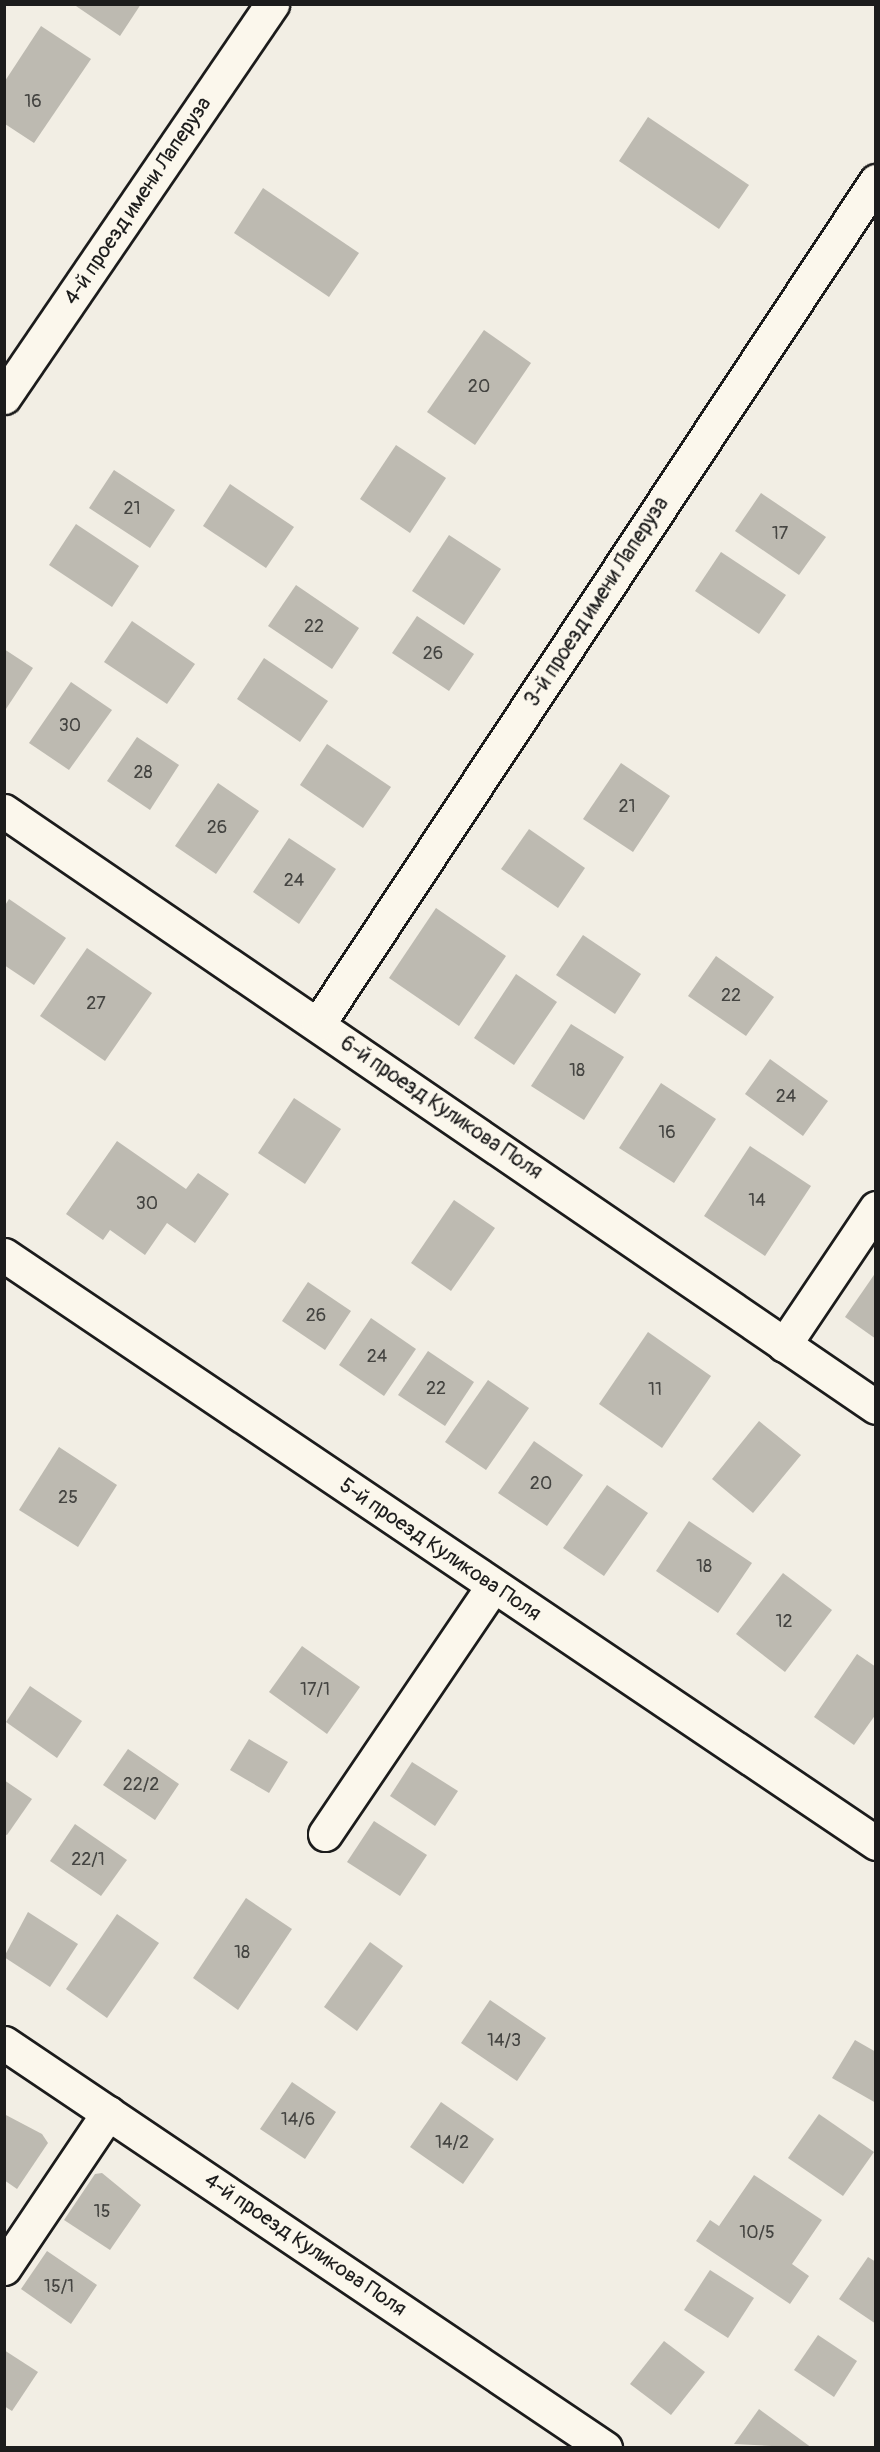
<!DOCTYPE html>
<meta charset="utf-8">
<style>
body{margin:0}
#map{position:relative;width:880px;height:2452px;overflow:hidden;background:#f2eee4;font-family:Pangolin,sans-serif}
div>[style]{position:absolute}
.building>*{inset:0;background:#bdbab1}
.roads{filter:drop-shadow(2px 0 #1c1c1c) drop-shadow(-2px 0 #1c1c1c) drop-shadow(0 2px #1c1c1c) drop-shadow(0 -2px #1c1c1c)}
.minor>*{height:33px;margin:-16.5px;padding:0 16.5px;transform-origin:16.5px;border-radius:16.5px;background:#fbf7ec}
span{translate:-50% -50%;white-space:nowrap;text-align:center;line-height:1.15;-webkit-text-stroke:5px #fbf7ec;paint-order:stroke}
.number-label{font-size:18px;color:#444441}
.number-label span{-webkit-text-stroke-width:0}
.street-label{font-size:21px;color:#1c1c1c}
.frame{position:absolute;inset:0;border:6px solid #1c1c1c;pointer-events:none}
</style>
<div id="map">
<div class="building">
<div style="clip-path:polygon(73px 4px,141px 4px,120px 36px)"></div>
<div style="clip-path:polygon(41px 26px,91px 59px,34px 143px,5px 124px,5px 81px)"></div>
<div style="clip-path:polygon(648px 117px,749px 185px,719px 229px,619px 161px)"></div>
<div style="clip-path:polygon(263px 188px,359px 253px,329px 297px,234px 233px)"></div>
<div style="clip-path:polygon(484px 330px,531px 363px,475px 445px,427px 412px)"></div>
<div style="clip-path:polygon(396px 445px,446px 478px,410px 533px,360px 499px)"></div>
<div style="clip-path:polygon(114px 470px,175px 510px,150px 548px,89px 508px)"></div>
<div style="clip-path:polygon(230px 484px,294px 527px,266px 568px,203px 526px)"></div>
<div style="clip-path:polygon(761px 493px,826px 537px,799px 575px,735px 531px)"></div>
<div style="clip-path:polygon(76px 524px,139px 566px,112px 607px,49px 565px)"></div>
<div style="clip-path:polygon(449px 535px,501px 569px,464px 625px,412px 591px)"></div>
<div style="clip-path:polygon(721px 552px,786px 595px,759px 634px,695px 591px)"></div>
<div style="clip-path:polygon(296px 585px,359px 628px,332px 669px,268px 626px)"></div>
<div style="clip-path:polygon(417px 616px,474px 654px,449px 691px,392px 653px)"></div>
<div style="clip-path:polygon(132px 621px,195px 664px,167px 704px,104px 662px)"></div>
<div style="clip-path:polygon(4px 649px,33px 668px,4px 712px)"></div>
<div style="clip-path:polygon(264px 658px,328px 701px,300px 742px,237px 699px)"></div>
<div style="clip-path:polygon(71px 682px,112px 710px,69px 770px,29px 743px)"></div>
<div style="clip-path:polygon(137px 737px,179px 765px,150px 810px,107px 781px)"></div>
<div style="clip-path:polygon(327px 744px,391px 787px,363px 828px,300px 785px)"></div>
<div style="clip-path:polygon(621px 763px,670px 796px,633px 852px,583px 819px)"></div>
<div style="clip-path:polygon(218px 783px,259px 811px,216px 874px,175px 846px)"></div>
<div style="clip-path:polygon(529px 829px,585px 868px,558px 908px,501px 869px)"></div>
<div style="clip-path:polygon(289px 838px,336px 869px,299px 924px,253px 892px)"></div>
<div style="clip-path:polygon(9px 899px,66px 938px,34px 985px,4px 965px,4px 907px)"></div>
<div style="clip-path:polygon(436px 908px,506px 956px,459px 1026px,389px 978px)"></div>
<div style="clip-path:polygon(583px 935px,641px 974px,615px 1014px,556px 975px)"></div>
<div style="clip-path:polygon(87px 948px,152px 993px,105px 1061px,40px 1016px)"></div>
<div style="clip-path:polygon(716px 956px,774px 997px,746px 1036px,688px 996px)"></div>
<div style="clip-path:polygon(516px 974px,557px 1002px,514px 1065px,474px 1038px)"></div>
<div style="clip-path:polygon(571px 1024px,624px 1057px,584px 1120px,531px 1086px)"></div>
<div style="clip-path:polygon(770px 1059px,828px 1101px,803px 1136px,745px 1094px)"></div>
<div style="clip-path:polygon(661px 1083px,716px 1119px,674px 1183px,619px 1148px)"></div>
<div style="clip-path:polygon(294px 1098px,341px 1129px,305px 1184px,258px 1153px)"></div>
<div style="clip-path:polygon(117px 1141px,186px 1189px,198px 1173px,229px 1194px,195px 1243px,167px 1223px,145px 1255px,110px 1230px,103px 1240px,66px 1214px)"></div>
<div style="clip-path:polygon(750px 1146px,811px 1186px,765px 1256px,704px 1216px)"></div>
<div style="clip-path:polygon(454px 1200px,495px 1228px,451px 1291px,411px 1263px)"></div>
<div style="clip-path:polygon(876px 1272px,876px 1339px,845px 1317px)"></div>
<div style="clip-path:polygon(308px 1282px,351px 1311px,325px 1350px,282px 1321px)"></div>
<div style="clip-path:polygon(371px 1318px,416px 1349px,384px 1396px,339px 1365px)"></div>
<div style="clip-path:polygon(648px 1332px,711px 1376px,662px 1448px,599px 1404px)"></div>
<div style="clip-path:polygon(428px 1351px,474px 1382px,445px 1426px,398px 1395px)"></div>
<div style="clip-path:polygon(488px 1380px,529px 1408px,486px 1470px,445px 1442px)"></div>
<div style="clip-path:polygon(759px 1421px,801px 1455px,753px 1513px,712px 1479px)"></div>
<div style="clip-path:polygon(534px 1441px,583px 1475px,547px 1526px,498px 1493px)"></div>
<div style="clip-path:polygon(59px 1447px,117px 1485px,78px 1547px,19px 1510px)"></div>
<div style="clip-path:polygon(607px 1485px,648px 1513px,604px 1576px,563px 1548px)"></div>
<div style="clip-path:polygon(689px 1521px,752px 1563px,718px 1613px,656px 1571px)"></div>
<div style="clip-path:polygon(783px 1573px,832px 1610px,785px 1672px,736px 1634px)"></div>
<div style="clip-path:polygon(302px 1646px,360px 1687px,327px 1734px,269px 1692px)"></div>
<div style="clip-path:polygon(857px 1654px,876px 1667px,876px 1714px,854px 1745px,814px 1717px)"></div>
<div style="clip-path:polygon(30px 1686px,82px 1721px,57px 1758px,6px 1722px)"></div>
<div style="clip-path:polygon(249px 1739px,288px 1762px,269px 1793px,230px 1770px)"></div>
<div style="clip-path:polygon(128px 1749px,179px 1784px,155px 1820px,103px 1785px)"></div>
<div style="clip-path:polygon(412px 1762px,458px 1791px,435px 1826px,390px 1796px)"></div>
<div style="clip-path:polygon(4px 1780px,32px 1799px,7px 1835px,4px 1834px)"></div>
<div style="clip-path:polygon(374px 1821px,427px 1855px,400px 1896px,347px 1862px)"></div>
<div style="clip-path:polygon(75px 1824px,127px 1860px,101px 1896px,50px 1861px)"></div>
<div style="clip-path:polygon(246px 1898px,292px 1929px,238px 2010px,193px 1978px)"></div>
<div style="clip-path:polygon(28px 1912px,78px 1944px,50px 1987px,4px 1957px)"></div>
<div style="clip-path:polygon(117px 1914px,159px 1943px,107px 2018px,66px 1989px)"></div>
<div style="clip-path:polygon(370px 1942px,403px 1966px,357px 2031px,324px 2007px)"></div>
<div style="clip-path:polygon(490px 2000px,546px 2038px,517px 2081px,461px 2043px)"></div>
<div style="clip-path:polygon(855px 2040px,876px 2052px,876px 2103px,832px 2078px)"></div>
<div style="clip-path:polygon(292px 2082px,336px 2112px,305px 2159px,260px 2129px)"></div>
<div style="clip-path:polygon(441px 2102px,494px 2139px,463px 2184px,410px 2147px)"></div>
<div style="clip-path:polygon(4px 2114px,42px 2134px,48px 2143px,17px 2189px,4px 2180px)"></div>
<div style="clip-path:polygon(819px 2114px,874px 2152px,843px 2196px,788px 2158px)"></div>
<div style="clip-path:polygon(102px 2173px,141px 2205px,110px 2250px,64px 2220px,95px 2174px)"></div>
<div style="clip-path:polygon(754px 2175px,822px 2220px,792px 2264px,809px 2276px,790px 2304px,696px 2241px,710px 2220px,719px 2226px)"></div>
<div style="clip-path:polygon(47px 2251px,97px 2285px,71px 2324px,21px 2289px)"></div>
<div style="clip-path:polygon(868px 2257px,876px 2262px,876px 2324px,839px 2299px)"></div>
<div style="clip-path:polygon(710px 2270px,754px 2298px,728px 2338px,684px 2310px)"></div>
<div style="clip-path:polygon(818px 2335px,857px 2361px,834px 2397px,794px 2370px)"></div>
<div style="clip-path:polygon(664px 2341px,705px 2372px,671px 2415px,630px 2384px)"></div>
<div style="clip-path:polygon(4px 2350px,38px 2372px,12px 2411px,4px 2406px)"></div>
<div style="clip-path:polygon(759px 2409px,812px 2448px,734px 2444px)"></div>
</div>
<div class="roads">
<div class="minor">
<div style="left:4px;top:397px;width:476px;rotate:-55.7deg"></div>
<div style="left:4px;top:811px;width:1056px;rotate:34.35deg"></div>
<div style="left:318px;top:1024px;width:1011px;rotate:-56.5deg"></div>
<div style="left:4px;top:1255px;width:1052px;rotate:33.99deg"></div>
<div style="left:784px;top:1345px;width:165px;rotate:-56.1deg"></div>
<div style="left:325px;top:1834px;width:300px;rotate:-55.9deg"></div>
<div style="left:4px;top:2043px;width:725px;rotate:33.98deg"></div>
<div style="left:4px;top:2268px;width:187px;rotate:-56.1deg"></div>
</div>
</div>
<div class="number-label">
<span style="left:33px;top:102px">16</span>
<span style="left:479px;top:387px">20</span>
<span style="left:132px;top:509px">21</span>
<span style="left:780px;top:534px">17</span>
<span style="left:314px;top:627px">22</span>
<span style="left:433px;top:654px">26</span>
<span style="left:70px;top:726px">30</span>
<span style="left:143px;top:773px">28</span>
<span style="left:627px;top:807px">21</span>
<span style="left:217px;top:828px">26</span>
<span style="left:294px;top:881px">24</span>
<span style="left:731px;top:996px">22</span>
<span style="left:96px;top:1004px">27</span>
<span style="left:577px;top:1071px">18</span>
<span style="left:786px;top:1097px">24</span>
<span style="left:667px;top:1133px">16</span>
<span style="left:757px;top:1201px">14</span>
<span style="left:147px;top:1204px">30</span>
<span style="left:316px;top:1316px">26</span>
<span style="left:377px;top:1357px">24</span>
<span style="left:436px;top:1389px">22</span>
<span style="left:655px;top:1390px">11</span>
<span style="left:541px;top:1484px">20</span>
<span style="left:68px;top:1498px">25</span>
<span style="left:704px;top:1567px">18</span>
<span style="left:784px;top:1622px">12</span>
<span style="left:315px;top:1690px">17/1</span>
<span style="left:141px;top:1785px">22/2</span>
<span style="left:88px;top:1860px">22/1</span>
<span style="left:242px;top:1953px">18</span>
<span style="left:504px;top:2041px">14/3</span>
<span style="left:298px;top:2120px">14/6</span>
<span style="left:452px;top:2143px">14/2</span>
<span style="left:102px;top:2212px">15</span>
<span style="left:757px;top:2233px">10/5</span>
<span style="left:59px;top:2287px">15/1</span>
</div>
<div class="street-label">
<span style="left:138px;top:201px;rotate:-56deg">4-й проезд имени Лаперуза</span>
<span style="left:597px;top:602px;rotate:-57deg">3-й проезд имени Лаперуза</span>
<span style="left:441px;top:1108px;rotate:34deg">6-й проезд Куликова Поля</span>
<span style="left:440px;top:1550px;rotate:34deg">5-й проезд Куликова Поля</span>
<span style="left:305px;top:2245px;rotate:34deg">4-й проезд Куликова Поля</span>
</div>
<div class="frame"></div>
</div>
